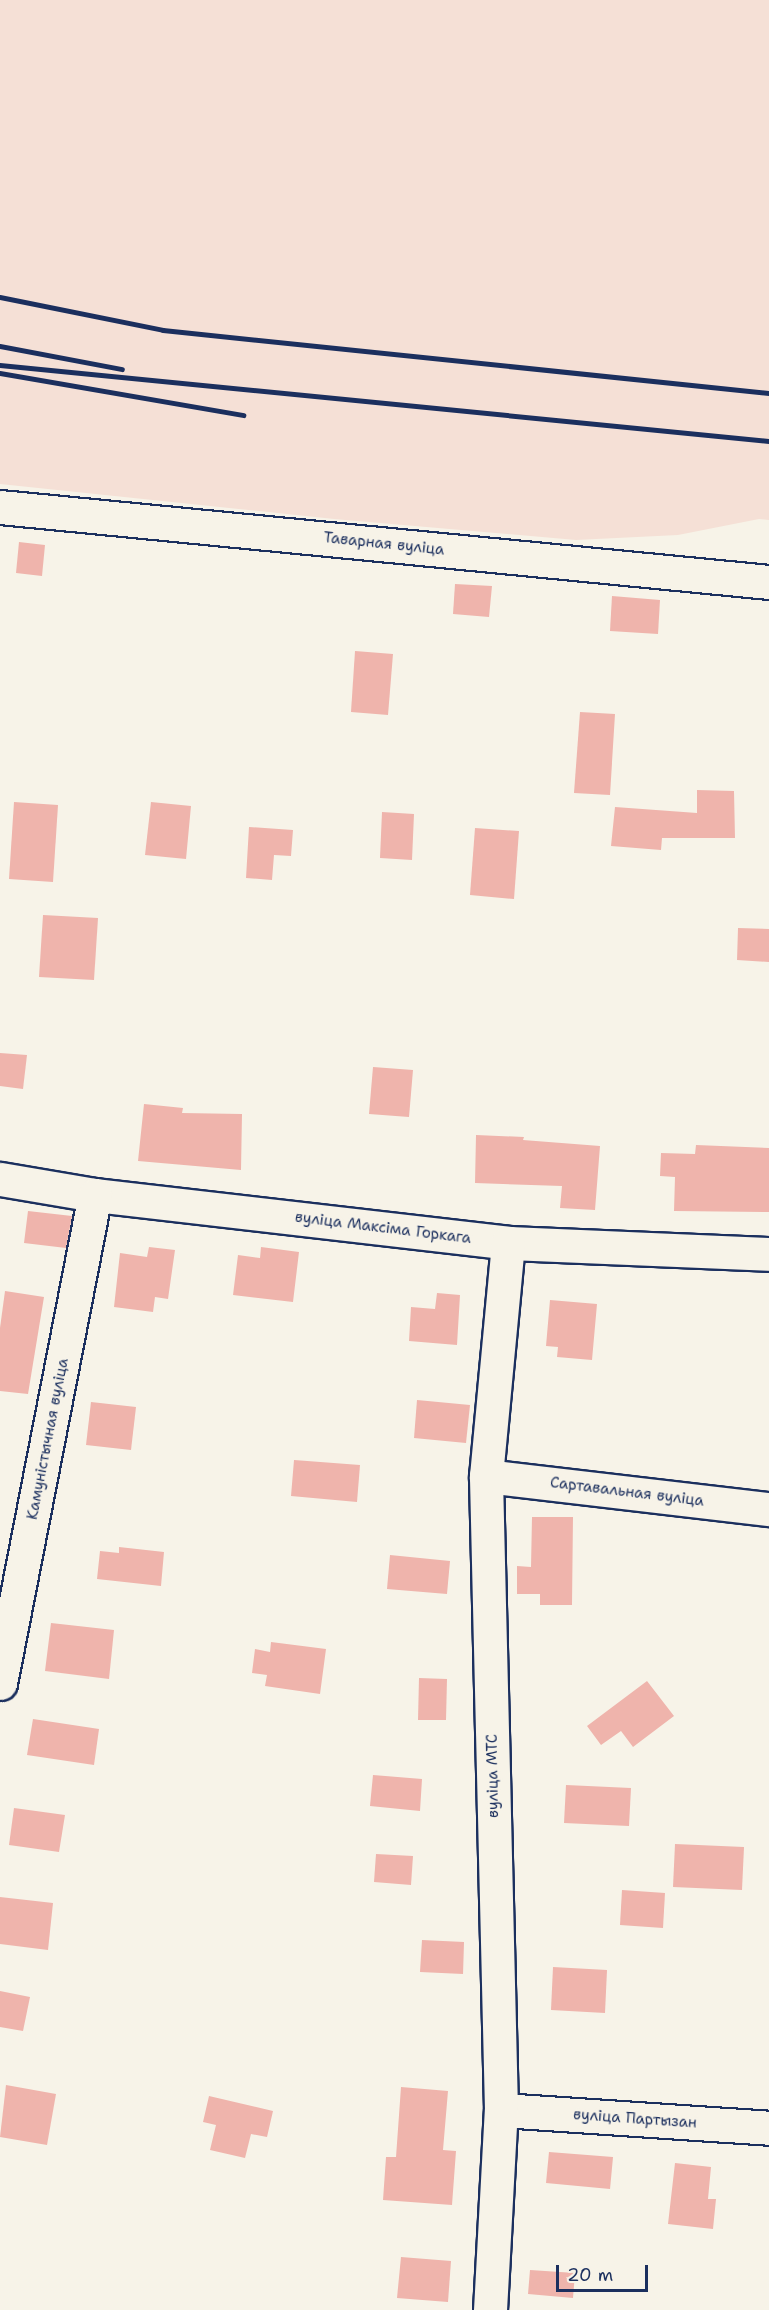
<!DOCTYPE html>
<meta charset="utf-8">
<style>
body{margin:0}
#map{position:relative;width:769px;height:2310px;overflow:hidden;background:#f7f3e8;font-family:"Shantell Sans",sans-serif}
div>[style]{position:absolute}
.built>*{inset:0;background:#f5e0d6}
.building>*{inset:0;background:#efb4ac}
.roads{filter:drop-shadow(2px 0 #1b2f5e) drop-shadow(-2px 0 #1b2f5e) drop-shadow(0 2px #1b2f5e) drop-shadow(0 -2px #1b2f5e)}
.street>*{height:33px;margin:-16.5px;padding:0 16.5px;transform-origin:16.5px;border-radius:16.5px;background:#f7f3e8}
.rail>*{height:4.5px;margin:-2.25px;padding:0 2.25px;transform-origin:2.25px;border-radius:2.25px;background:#1b2f5e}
span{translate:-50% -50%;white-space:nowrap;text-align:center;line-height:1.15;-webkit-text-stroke:4.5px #f7f3e8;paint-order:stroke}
.street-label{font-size:15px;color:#1b2f5e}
.scale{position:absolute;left:556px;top:2265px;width:92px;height:27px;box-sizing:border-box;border:3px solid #1b2f5e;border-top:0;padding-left:8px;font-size:18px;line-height:21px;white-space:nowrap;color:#1b2f5e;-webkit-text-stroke:4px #f7f3e8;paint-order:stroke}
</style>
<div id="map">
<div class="built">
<div style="clip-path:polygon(0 0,769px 0,769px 520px,759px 519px,678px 535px,576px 540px,334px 519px,0 484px)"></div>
</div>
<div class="building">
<div style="clip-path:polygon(19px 542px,45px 545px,42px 576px,16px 573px)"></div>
<div style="clip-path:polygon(455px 584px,492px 586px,489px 617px,453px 614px)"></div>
<div style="clip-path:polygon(612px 596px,660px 600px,658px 634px,610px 631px)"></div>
<div style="clip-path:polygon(355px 651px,393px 654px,388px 715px,351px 712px)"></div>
<div style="clip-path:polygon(580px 712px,615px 714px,610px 795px,574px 793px)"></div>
<div style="clip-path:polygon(697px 790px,734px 791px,735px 838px,662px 838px,661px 850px,611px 846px,615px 807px,697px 813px)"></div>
<div style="clip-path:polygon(14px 802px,58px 805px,53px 882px,9px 879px)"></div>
<div style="clip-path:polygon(151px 802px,191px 806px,186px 859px,145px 855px)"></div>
<div style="clip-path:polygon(382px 812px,414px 814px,412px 860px,380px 858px)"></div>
<div style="clip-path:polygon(249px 827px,293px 830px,291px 856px,274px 855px,272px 880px,246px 878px)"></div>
<div style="clip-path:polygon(475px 828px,519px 831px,514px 899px,470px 895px)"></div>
<div style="clip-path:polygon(43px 915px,98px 918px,94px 980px,39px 977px)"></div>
<div style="clip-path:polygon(738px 928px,769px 929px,769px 962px,737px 960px)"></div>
<div style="clip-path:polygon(0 1053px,27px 1055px,23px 1089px,0 1086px)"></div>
<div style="clip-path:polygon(373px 1067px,413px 1070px,409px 1117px,369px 1114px)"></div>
<div style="clip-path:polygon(144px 1104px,183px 1108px,182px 1113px,242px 1114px,241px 1170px,138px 1161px)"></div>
<div style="clip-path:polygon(476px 1135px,524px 1137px,523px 1140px,600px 1146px,595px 1210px,560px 1208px,562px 1186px,475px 1183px)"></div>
<div style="clip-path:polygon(696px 1145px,769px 1148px,769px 1212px,674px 1211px,675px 1177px,660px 1176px,661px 1153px,695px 1154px)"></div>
<div style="clip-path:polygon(28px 1211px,72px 1216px,66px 1248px,24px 1243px)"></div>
<div style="clip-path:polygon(149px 1247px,175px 1250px,168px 1299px,155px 1297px,153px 1312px,114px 1307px,120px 1253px,147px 1257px)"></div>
<div style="clip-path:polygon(261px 1247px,299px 1252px,293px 1302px,233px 1295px,238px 1255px,260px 1258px)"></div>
<div style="clip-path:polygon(5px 1291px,44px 1297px,28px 1394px,0 1391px,0 1328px)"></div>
<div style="clip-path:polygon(437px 1293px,460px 1295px,457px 1345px,409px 1341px,411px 1307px,435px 1309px)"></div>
<div style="clip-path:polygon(550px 1300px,597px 1304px,592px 1360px,557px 1357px,558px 1347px,546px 1346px)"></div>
<div style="clip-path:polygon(417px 1400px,470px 1405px,466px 1443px,414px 1438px)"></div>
<div style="clip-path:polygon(91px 1402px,136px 1407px,131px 1450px,86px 1445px)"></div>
<div style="clip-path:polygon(294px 1460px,360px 1465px,357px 1502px,291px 1496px)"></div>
<div style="clip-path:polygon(532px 1517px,573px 1517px,572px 1605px,540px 1605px,540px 1594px,517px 1594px,517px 1566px,531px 1567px)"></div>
<div style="clip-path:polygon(119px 1547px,164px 1552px,161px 1586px,97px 1579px,100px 1551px,119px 1553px)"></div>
<div style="clip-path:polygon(390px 1555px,450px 1561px,447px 1594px,387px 1589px)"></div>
<div style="clip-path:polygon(51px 1623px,114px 1630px,109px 1679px,45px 1671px)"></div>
<div style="clip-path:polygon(271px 1642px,326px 1649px,320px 1694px,265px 1686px,267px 1675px,252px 1673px,255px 1649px,270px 1652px)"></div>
<div style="clip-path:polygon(419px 1678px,447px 1679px,446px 1720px,418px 1720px)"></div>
<div style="clip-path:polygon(647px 1681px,674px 1716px,633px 1747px,621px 1731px,601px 1745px,587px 1726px)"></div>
<div style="clip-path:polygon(33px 1719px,99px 1729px,94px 1765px,27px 1755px)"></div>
<div style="clip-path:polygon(373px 1775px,422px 1779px,420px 1811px,370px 1806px)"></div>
<div style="clip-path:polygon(566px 1785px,631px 1788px,629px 1826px,564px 1823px)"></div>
<div style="clip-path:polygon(14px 1808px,65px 1815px,59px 1852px,9px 1845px)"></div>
<div style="clip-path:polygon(675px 1844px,744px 1847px,742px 1890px,673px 1887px)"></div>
<div style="clip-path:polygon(376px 1854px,413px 1856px,411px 1885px,374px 1882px)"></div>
<div style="clip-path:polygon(622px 1890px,665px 1893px,663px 1928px,620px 1925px)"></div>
<div style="clip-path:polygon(0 1897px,53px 1903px,48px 1950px,0 1944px)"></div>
<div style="clip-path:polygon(422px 1940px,464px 1942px,463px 1974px,420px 1972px)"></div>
<div style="clip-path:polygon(553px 1967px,607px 1970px,605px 2013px,551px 2010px)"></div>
<div style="clip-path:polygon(0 1991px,30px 1997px,23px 2031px,0 2027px)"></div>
<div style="clip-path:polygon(6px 2085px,56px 2094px,47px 2145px,0 2137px)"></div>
<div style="clip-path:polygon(401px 2087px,448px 2091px,443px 2150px,456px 2151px,452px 2205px,383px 2200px,386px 2157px,396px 2157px)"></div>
<div style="clip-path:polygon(209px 2096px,273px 2111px,267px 2137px,251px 2134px,245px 2158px,210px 2150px,216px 2125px,203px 2122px)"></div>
<div style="clip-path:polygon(549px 2152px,613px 2157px,610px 2189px,546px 2183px)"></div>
<div style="clip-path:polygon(675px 2163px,711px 2167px,708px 2199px,716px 2199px,713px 2229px,668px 2224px)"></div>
<div style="clip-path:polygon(401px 2257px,451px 2261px,448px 2302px,397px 2298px)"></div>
<div style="clip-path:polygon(530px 2270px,575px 2273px,573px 2298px,528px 2294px)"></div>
</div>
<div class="roads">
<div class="street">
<div style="left:0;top:507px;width:773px;rotate:5.57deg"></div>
<div style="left:0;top:1179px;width:96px;rotate:9.6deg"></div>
<div style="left:95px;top:1195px;width:416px;rotate:6.6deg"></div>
<div style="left:508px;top:1243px;width:261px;rotate:2.4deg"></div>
<div style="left:486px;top:1476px;width:285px;rotate:6.7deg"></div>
<div style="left:0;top:1683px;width:497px;rotate:-79deg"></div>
<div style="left:501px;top:2110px;width:269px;rotate:3.8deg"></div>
<div style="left:490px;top:2310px;width:200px;rotate:-86.9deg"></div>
<div style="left:501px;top:2110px;width:634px;rotate:-91.36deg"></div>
<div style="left:486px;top:1476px;width:234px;rotate:-84.6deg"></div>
</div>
</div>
<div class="rail">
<div style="left:0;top:297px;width:166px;rotate:11.4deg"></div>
<div style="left:163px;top:330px;width:609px;rotate:5.94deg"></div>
<div style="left:0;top:346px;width:124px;rotate:10.7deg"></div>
<div style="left:0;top:365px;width:773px;rotate:5.64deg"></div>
<div style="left:0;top:373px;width:247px;rotate:9.8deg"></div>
</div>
<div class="street-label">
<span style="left:384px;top:544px;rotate:6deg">Таварная вуліца</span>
<span style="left:383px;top:1228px;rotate:7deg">вуліца Максіма Горкага</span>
<span style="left:48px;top:1439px;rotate:-79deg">Камуністычная вуліца</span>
<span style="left:627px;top:1492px;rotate:7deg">Сартавальная вуліца</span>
<span style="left:493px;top:1776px;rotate:-91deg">вуліца МТС</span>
<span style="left:635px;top:2119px;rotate:4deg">вуліца Партызан</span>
</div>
<div class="scale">20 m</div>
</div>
